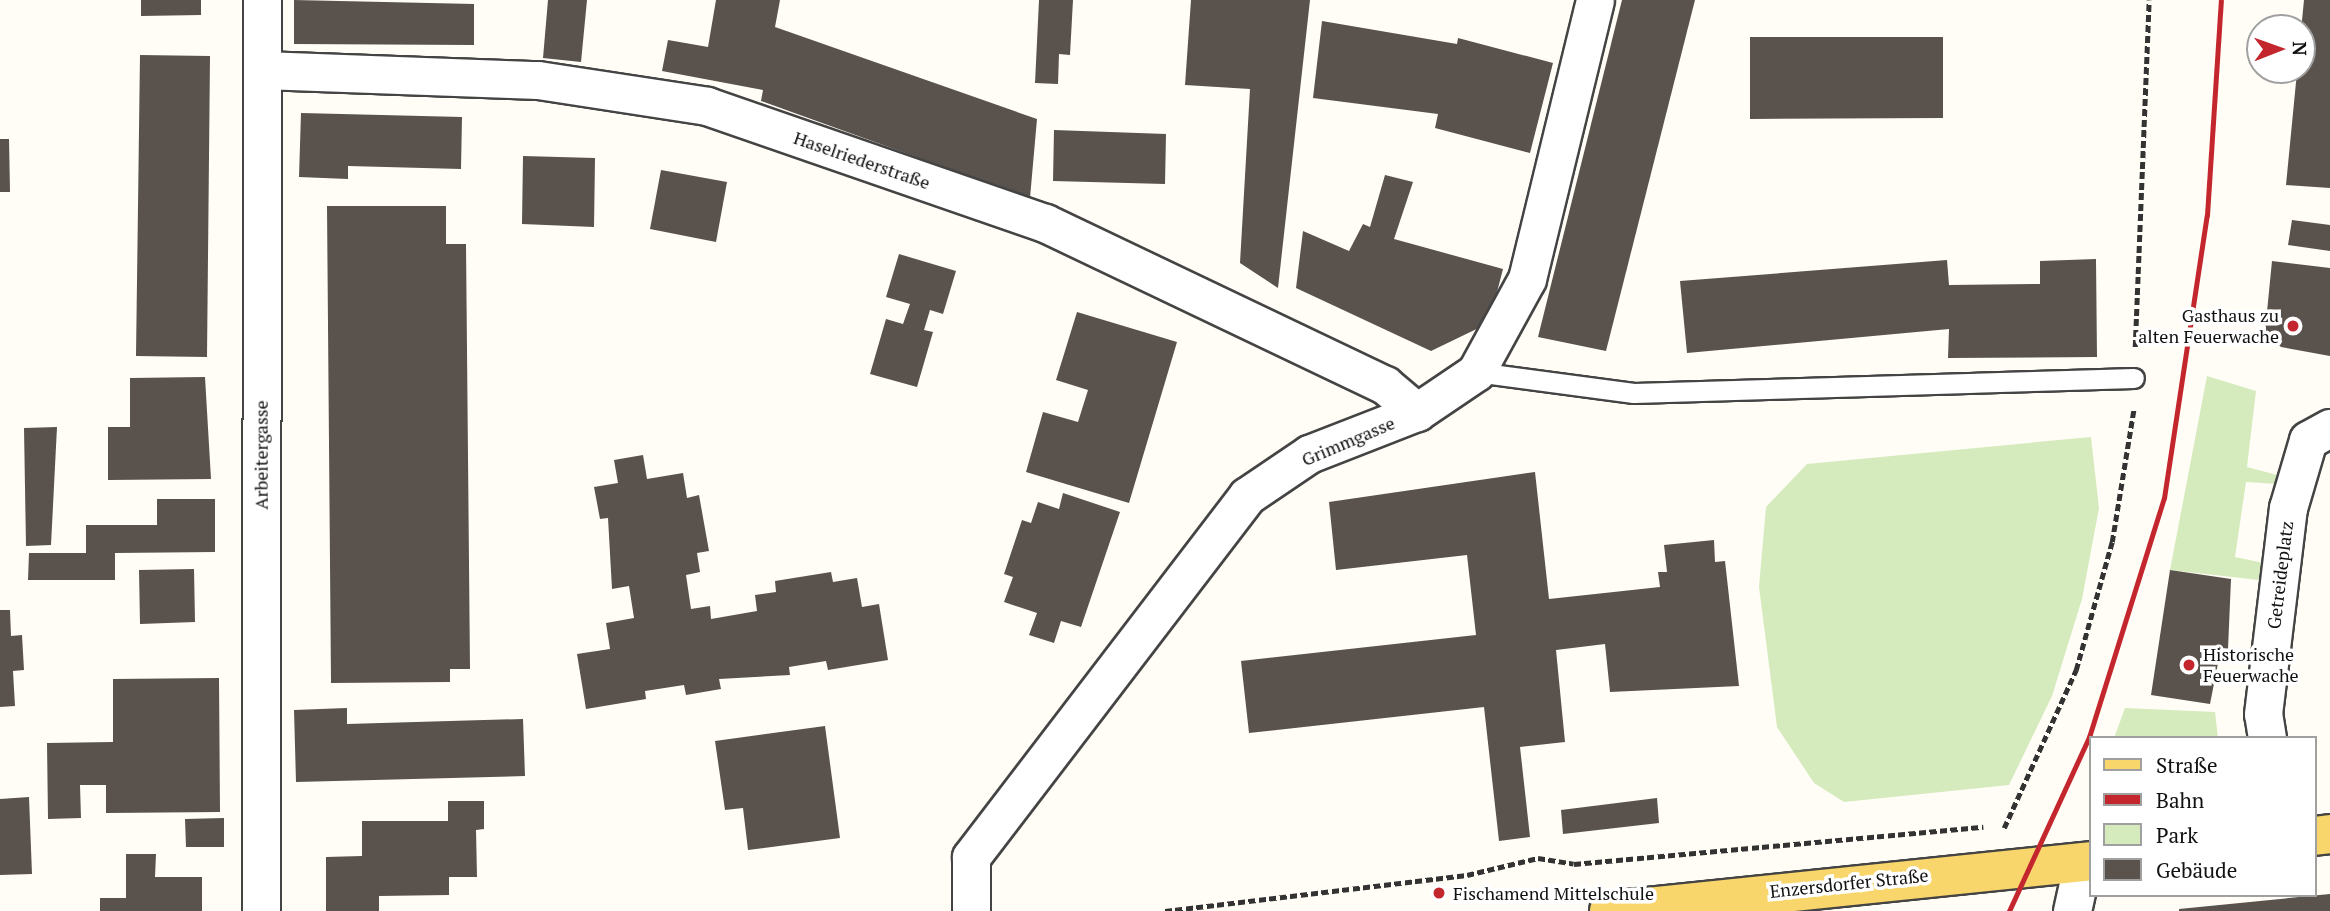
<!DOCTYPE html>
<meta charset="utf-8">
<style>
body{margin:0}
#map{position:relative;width:2330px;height:911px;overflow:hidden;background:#fffdf5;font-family:"PT Serif",serif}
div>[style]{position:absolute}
.green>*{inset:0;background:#d5ebbd}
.building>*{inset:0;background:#5a524d}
.path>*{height:4.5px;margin-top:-2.25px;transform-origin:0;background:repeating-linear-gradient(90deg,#333 0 7px,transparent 0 10.5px)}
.roads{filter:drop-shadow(2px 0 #444) drop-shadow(-2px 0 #444) drop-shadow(0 2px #444) drop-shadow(0 -2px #444)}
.lane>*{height:19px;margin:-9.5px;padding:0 9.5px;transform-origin:9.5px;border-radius:9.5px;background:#fff}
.street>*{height:37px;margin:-18.5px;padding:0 18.5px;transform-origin:18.5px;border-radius:18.5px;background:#fff}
.primary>*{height:38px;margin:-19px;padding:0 19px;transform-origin:19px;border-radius:19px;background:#f9d66b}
.rail>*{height:5px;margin:-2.5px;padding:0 2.5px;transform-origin:2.5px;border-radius:2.5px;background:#c4262e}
.dots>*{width:19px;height:19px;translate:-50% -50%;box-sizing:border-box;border:4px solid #fff;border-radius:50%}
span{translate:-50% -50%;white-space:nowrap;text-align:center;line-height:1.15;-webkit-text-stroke:7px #fff;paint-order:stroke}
.street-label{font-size:18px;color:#111}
.poi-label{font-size:18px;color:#111}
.right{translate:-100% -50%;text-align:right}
.left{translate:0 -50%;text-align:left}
.legend{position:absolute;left:2089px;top:736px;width:228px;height:161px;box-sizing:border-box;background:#fff;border:2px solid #a0a0a0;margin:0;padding:9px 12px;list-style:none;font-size:21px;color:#111}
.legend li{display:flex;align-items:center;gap:14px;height:35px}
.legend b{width:35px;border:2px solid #a0a0a0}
.north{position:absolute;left:2246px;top:14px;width:70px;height:70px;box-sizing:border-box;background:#fff;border:2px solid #a0a0a0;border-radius:50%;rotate:89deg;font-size:19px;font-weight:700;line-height:28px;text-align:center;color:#111}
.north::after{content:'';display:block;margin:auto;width:24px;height:32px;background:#c4262e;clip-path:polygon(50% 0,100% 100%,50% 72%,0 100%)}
</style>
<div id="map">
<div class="green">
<div style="clip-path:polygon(2207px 376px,2256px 391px,2247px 467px,2281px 476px,2277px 484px,2246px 482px,2235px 557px,2264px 563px,2268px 581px,2170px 570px)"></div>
<div style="clip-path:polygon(2091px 437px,2099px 508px,2082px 599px,2052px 696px,2009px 785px,1844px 802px,1814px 783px,1777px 727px,1759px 587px,1766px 507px,1807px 464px)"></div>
<div style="clip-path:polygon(2125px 708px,2215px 712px,2218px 738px,2114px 738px)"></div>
</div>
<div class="building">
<div style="clip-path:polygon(141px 0,201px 0,201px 15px,141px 16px)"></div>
<div style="clip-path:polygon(294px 0,474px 4px,474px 45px,294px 44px)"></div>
<div style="clip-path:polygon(548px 0,587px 0,581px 62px,543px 58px)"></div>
<div style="clip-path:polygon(716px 0,780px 0,775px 27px,1037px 119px,1030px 198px,761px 101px,763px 90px,662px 71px,668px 40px,708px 47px)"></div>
<div style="clip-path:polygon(1039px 0,1073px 0,1070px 55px,1059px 54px,1058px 84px,1035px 83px)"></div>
<div style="clip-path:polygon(1191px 0,1310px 0,1278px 288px,1240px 263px,1250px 89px,1185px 85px)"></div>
<div style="clip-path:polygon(1622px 0,1695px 0,1606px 351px,1538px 337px)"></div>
<div style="clip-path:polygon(2304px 0,2330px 0,2330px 188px,2286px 185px)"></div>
<div style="clip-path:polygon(1322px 21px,1457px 44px,1458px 38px,1553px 63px,1530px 153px,1435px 128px,1438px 114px,1313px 98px)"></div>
<div style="clip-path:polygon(1750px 37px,1943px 37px,1943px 118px,1750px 119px)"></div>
<div style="clip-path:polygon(140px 55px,210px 56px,207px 357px,136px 356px)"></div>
<div style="clip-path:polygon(301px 113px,462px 117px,461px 169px,348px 166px,348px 179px,299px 177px)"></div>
<div style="clip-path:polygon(1054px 130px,1166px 134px,1165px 184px,1053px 181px)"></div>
<div style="clip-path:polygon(0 139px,9px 139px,10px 192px,0 192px)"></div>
<div style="clip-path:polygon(523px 156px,595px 158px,594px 227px,522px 224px)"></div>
<div style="clip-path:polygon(661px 170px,727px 182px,716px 242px,650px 229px)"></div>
<div style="clip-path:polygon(1385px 175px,1413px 182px,1394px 239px,1503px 269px,1489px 323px,1431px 351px,1296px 288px,1303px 231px,1349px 251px,1363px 224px,1370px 227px)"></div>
<div style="clip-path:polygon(327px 206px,446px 206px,446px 244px,466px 244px,470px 669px,450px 669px,450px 682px,331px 683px)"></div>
<div style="clip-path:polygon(2292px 220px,2330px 225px,2330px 251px,2288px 245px)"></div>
<div style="clip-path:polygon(899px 254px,956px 271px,943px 314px,930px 310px,924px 330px,933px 332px,917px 387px,870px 374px,886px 319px,903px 324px,910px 304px,886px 297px)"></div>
<div style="clip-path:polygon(2096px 259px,2097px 357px,1948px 358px,1949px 329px,1687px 353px,1680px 281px,1947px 260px,1949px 285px,2040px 284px,2040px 261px)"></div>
<div style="clip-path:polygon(2272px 261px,2330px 268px,2330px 356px,2281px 347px,2265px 332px)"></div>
<div style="clip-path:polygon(1077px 312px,1177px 342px,1129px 503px,1026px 472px,1043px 412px,1078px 422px,1088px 390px,1056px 380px)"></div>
<div style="clip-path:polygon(205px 377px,211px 479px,108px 480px,108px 427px,130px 427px,130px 378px)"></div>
<div style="clip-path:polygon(57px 427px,51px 545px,26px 546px,24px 428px)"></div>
<div style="clip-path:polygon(643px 455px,647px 479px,683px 473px,687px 498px,699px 495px,709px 551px,697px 553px,700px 572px,686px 575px,691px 609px,710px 606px,711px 619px,757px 611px,755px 595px,776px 592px,775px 581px,831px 572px,833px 582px,857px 578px,862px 607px,879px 604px,888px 660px,828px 670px,826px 661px,789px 667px,790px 675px,719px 679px,721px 689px,686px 695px,684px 685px,645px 691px,646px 699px,586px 709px,577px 654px,610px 649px,606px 623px,634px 618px,629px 586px,612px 589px,608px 518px,600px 519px,594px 487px,618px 483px,614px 460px)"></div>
<div style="clip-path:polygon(1535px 472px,1549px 599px,1660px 587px,1658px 572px,1667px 572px,1664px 545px,1714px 540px,1715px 562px,1725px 561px,1739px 686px,1610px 692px,1605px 644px,1556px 650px,1565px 742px,1520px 747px,1530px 837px,1499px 841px,1484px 707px,1249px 733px,1241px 661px,1476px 635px,1467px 555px,1336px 570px,1329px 502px)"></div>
<div style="clip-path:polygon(1063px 493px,1120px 512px,1081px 627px,1061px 621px,1054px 643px,1029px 635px,1037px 613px,1004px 602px,1013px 577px,1004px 574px,1022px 520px,1031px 523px,1038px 502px,1059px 509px)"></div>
<div style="clip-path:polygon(157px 499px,215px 499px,215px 552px,115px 553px,115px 580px,28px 580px,29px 553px,86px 553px,86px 525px,157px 525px)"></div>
<div style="clip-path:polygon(194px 569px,195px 622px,140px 624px,139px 570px)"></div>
<div style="clip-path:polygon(2170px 570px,2231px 579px,2228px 649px,2221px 648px,2210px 704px,2151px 695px)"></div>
<div style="clip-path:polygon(0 610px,10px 610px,11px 636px,22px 635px,24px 670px,13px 671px,15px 706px,0 707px)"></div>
<div style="clip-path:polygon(219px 678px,220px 812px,106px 813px,106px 785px,80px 785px,81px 818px,48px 819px,47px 743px,113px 742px,113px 679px)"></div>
<div style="clip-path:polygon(347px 708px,347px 724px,523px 719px,525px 776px,296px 782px,294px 710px)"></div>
<div style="clip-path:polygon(825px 726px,840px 838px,748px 850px,743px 808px,725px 810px,715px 741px)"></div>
<div style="clip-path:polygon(29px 797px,32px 874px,0 875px,0 799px)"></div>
<div style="clip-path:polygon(1657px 798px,1659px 823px,1563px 834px,1561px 810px)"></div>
<div style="clip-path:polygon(448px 801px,484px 801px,484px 829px,476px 830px,477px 877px,449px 877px,449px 895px,379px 896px,379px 911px,326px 911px,326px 857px,362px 856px,362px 821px,448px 821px)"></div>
<div style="clip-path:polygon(224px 818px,224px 847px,186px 847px,185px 819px)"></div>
<div style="clip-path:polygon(126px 854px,156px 854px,155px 877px,202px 877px,202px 911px,100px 911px,100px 898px,126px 898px)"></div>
<div style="clip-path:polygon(2330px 894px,2330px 911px,2179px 911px,2179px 909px)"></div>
</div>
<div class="path">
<div style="left:2135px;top:347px;width:347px;rotate:-87.7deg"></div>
<div style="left:2004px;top:828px;width:174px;rotate:-65.5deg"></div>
<div style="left:2076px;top:670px;width:133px;rotate:-74.3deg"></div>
<div style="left:2112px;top:542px;width:136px;rotate:-80.7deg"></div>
<div style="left:1165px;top:911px;width:304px;rotate:-6.8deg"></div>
<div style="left:1467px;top:875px;width:73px;rotate:-13.5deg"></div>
<div style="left:1538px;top:858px;width:36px;rotate:9deg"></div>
<div style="left:1574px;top:864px;width:411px;rotate:-5.2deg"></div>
</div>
<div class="roads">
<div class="lane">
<div style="left:1476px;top:372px;width:159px;rotate:7.6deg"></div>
<div style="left:1634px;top:393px;width:500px;rotate:-1.72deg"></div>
</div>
<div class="street">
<div style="left:262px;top:70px;width:276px;rotate:2.1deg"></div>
<div style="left:538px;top:80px;width:171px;rotate:8.7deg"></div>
<div style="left:707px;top:106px;width:358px;rotate:19.1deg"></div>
<div style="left:1045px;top:223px;width:377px;rotate:25.5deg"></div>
<div style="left:1385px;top:385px;width:42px;rotate:40.2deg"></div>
<div style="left:2267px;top:738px;width:24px;rotate:-99deg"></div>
<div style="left:2263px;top:714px;width:208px;rotate:-83.1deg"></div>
<div style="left:2288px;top:508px;width:71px;rotate:-73.6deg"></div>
<div style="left:2308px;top:440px;width:25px;rotate:-29deg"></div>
<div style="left:261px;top:911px;width:911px;rotate:-89.94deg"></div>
<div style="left:971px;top:911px;width:54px;rotate:-90deg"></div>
<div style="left:971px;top:857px;width:454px;rotate:-52.6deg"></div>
<div style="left:1247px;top:496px;width:75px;rotate:-34.1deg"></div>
<div style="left:1309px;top:454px;width:116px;rotate:-21.3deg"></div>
<div style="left:1417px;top:412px;width:71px;rotate:-34.1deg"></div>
<div style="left:1476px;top:372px;width:106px;rotate:-61.3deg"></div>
<div style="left:1527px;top:279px;width:287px;rotate:-76.3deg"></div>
<div style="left:2072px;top:911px;width:51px;rotate:-77.6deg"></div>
</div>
<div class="primary">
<div style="left:2314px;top:836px;width:16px;rotate:-7deg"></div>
<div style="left:1609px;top:911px;width:484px;rotate:-5.9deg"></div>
</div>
</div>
<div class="rail">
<div style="left:2009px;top:911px;width:192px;rotate:-65.3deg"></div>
<div style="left:2089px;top:737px;width:250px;rotate:-72.6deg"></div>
<div style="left:2164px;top:498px;width:286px;rotate:-81.4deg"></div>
<div style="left:2207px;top:215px;width:215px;rotate:-86.3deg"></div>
</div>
<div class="dots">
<div style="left:2293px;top:326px;background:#c4262e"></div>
<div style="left:2189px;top:665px;background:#c4262e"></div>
<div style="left:1439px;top:893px;background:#c4262e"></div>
</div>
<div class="street-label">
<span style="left:862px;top:160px;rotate:19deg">Haselriederstraße</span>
<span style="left:1348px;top:441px;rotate:-23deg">Grimmgasse</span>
<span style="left:261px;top:455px;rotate:-90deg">Arbeitergasse</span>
<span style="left:2280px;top:575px;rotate:-83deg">Getreideplatz</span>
<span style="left:1849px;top:883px;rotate:-6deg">Enzersdorfer Straße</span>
</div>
<div class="poi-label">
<span class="right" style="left:2279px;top:326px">Gasthaus zu<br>alten Feuerwache</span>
<span class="left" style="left:2203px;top:665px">Historische<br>Feuerwache</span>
<span class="left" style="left:1453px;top:893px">Fischamend Mittelschule</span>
</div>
<ul class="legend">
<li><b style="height:9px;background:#f9d66b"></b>Straße</li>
<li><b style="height:9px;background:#c4262e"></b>Bahn</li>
<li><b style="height:19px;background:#d5ebbd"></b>Park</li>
<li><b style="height:19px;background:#5a524d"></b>Gebäude</li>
</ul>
<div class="north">N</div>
</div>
